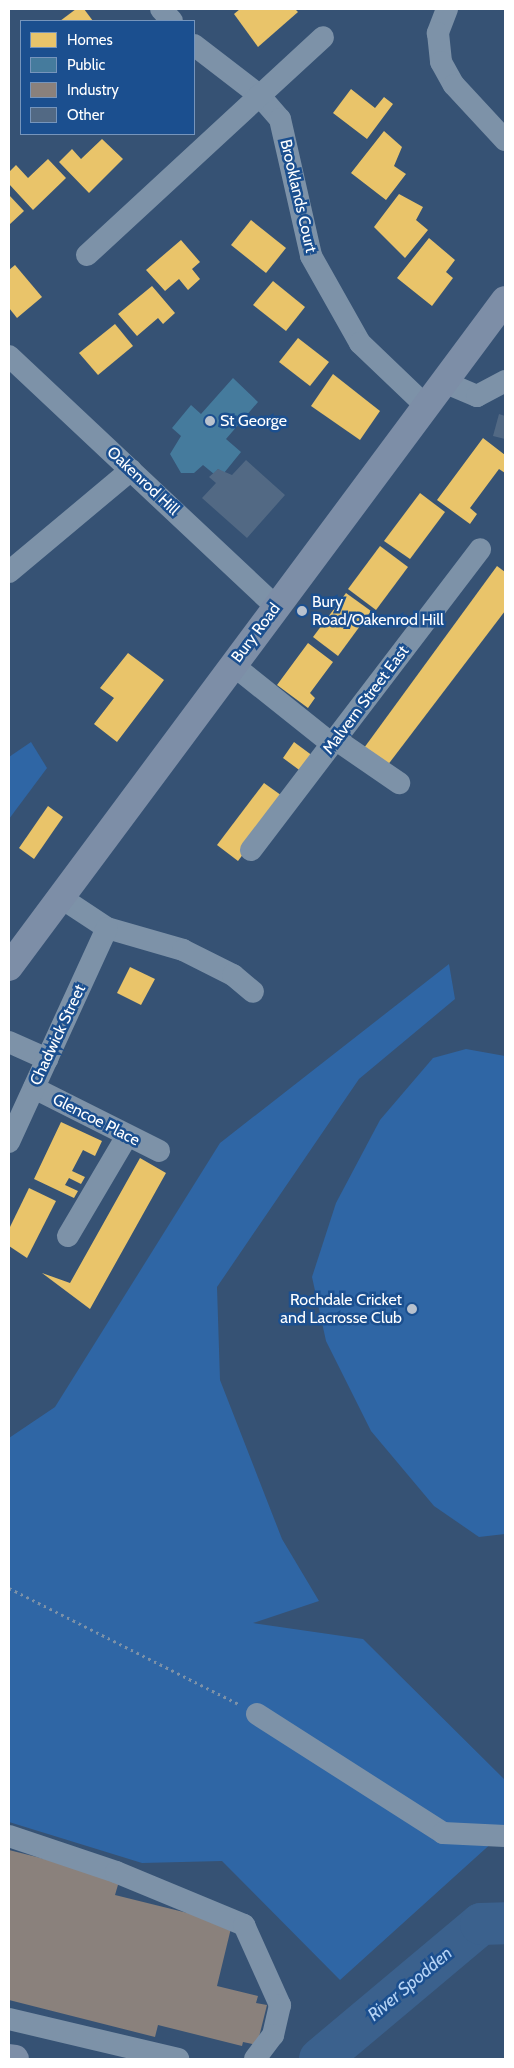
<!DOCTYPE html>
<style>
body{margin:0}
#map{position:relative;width:514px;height:2068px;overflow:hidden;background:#365274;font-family:Cabin,sans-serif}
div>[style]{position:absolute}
.green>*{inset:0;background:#2f66a5}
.homes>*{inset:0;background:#e9c46a}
.public>*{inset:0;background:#457b9d}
.industry>*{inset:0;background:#8a817c}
.river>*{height:42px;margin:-21px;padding:0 21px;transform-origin:21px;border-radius:21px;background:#3b618d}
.building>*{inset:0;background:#526984}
.path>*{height:3px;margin-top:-1.5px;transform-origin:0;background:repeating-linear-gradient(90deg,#7d92a8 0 2.5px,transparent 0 6.5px)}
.minor>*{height:22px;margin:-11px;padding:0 11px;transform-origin:11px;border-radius:11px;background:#7d92a8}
.major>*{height:28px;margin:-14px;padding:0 14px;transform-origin:14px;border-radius:14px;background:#7d8ea7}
.dots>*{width:14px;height:14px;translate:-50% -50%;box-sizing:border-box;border:2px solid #1b4f8f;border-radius:50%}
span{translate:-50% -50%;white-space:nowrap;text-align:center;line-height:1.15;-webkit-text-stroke:5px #1b4f8f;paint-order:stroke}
.street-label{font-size:16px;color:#fff}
.poi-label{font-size:16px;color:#fff}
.left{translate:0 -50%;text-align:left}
.right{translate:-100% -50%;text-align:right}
.water-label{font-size:18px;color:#b5d3f5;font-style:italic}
.frame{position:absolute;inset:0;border:10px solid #fff;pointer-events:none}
.legend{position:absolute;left:20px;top:20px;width:175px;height:115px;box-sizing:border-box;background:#1b4f8f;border:1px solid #7695bc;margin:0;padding:6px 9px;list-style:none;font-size:15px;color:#fff}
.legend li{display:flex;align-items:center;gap:10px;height:25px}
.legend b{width:25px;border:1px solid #7695bc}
</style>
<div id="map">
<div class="green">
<div style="clip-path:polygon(31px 742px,47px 768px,9px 819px,9px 757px)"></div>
<div style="clip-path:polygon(449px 964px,455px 999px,359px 1079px,217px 1287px,220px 1380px,282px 1539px,319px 1601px,253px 1623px,363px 1639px,505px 1780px,505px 1831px,340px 1980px,222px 1861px,142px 1863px,9px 1822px,9px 1438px,55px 1407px,220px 1143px)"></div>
<div style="clip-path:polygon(466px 1049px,505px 1056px,505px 1534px,479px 1537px,434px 1506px,371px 1431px,326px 1341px,312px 1277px,336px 1203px,380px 1120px,433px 1058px)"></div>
</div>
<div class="homes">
<div style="clip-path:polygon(76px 9px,84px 9px,93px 21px,60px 21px)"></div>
<div style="clip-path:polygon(240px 9px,295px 9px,298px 12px,258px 47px,234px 14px)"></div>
<div style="clip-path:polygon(351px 89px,375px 108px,384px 97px,393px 104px,367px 139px,333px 113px)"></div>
<div style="clip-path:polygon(384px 131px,402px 147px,394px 166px,406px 174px,386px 200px,351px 173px)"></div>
<div style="clip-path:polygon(102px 139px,123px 159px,89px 193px,59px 162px,72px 149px,81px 159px)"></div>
<div style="clip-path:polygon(48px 159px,66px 178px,33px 210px,9px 184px,9px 172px,16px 165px,28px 178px)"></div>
<div style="clip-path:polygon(399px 194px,423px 207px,416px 220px,428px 230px,405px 258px,374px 227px)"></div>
<div style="clip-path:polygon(9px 195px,24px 211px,9px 225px)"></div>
<div style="clip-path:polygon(251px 220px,286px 248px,266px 273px,231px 245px)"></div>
<div style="clip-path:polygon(429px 238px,455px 260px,446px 272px,453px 278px,432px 306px,397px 278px)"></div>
<div style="clip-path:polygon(181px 240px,200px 262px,192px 269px,200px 279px,188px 290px,179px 279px,165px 291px,146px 270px)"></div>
<div style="clip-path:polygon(15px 265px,42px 297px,17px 318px,9px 308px,9px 270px)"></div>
<div style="clip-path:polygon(273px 281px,305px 307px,286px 331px,253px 305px)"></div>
<div style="clip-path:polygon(152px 286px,175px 313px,163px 324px,158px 318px,137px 336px,118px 314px)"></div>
<div style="clip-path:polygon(115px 324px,133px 346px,98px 375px,79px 353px)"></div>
<div style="clip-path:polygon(298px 338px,329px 362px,310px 386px,279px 362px)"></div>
<div style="clip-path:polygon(333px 374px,380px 411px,360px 440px,311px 406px)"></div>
<div style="clip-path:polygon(483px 438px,505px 455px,505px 473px,499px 469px,470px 508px,477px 514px,470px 524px,437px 500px)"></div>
<div style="clip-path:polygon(420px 493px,445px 512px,410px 559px,384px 541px)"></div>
<div style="clip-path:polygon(380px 546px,408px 567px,376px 610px,348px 589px)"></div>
<div style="clip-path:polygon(497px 566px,505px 572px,505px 611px,387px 766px,364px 748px)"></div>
<div style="clip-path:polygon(346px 593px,371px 611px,338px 656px,313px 637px)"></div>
<div style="clip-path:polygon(308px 643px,333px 662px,310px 693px,315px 698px,308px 708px,277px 685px)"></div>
<div style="clip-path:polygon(128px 653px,164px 680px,117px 742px,94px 724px,114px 698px,100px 688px)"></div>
<div style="clip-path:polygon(294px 742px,317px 759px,306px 775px,283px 758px)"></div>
<div style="clip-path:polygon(264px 783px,285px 798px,238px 861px,217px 845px)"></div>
<div style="clip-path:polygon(48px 806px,63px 817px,34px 859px,19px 848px)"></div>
<div style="clip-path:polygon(130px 967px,155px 979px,141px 1005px,117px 993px)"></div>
<div style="clip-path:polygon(61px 1122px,102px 1141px,95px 1156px,83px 1150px,72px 1171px,85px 1177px,81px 1184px,69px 1178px,65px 1185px,78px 1191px,74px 1198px,34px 1179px)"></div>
<div style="clip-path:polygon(140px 1158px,166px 1173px,90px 1309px,42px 1273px,70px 1283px)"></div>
<div style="clip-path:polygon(29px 1188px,56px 1201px,27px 1258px,9px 1246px,9px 1229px)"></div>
</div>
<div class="public">
<div style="clip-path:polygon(233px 378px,258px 402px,226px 439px,241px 452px,224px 473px,218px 469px,214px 474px,203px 465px,194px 473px,181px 473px,170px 454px,181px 436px,172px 428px,191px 405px,201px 414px)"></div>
</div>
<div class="industry">
<div style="clip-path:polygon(9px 1850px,120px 1878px,115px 1895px,232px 1924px,217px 1986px,258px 1996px,256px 2003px,267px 2005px,257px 2045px,243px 2042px,242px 2046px,158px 2025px,155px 2037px,9px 2000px)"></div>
</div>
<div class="river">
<div style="left:320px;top:2059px;width:210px;rotate:-40deg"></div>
<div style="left:481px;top:1924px;width:24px;rotate:-2deg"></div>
</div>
<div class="building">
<div style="clip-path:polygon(499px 414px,505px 416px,505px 439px,493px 436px)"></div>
<div style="clip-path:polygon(246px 460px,285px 495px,247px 538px,202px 498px,216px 483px,209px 477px,218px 469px,232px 475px)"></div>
</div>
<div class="path">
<div style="left:9px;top:1588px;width:258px;rotate:26.8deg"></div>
</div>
<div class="minor">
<div style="left:161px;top:9px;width:16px;rotate:47deg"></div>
<div style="left:447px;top:9px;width:26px;rotate:111deg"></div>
<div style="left:438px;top:33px;width:29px;rotate:84deg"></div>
<div style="left:441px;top:62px;width:26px;rotate:61deg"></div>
<div style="left:454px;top:85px;width:75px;rotate:47.2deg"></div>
<div style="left:194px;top:45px;width:82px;rotate:37.6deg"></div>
<div style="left:259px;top:95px;width:32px;rotate:49deg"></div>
<div style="left:280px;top:119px;width:140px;rotate:77.2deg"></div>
<div style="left:311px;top:256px;width:100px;rotate:60.6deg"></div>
<div style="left:360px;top:343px;width:91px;rotate:43.7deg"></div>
<div style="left:87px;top:255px;width:321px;rotate:-42.7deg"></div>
<div style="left:9px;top:356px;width:366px;rotate:43.2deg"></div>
<div style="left:444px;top:382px;width:36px;rotate:23deg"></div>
<div style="left:477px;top:396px;width:32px;rotate:-28deg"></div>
<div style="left:9px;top:572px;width:159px;rotate:-39.9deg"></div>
<div style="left:233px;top:665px;width:127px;rotate:38.6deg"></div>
<div style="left:335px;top:739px;width:78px;rotate:34.5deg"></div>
<div style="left:251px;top:850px;width:378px;rotate:-52.7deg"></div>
<div style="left:60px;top:897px;width:56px;rotate:33.4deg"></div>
<div style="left:107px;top:928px;width:79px;rotate:16.1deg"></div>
<div style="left:183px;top:950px;width:56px;rotate:26.6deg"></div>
<div style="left:233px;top:975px;width:26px;rotate:40deg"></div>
<div style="left:9px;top:1042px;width:42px;rotate:24.1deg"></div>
<div style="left:34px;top:1088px;width:140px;rotate:26.7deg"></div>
<div style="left:9px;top:1142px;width:235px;rotate:-65.4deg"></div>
<div style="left:68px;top:1236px;width:116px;rotate:-59.5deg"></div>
<div style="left:257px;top:1714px;width:221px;rotate:32.6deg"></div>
<div style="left:443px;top:1833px;width:62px;rotate:2.8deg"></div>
<div style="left:9px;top:1836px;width:113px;rotate:18.6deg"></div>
<div style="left:116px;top:1872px;width:139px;rotate:22.5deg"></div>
<div style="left:244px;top:1925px;width:88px;rotate:65.8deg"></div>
<div style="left:280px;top:2005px;width:31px;rotate:103deg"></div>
<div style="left:273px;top:2035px;width:30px;rotate:127deg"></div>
<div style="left:9px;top:2019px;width:174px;rotate:13.3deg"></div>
</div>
<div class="major">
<div style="left:9px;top:967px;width:831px;rotate:-53.36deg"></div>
<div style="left:9px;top:2058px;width:6px;rotate:9deg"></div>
</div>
<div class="dots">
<div style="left:210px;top:421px;background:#b9c2ce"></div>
<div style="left:302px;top:611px;background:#b9c2ce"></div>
<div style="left:412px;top:1309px;background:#b9c2ce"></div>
</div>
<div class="street-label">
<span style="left:298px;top:196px;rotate:77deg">Brooklands Court</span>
<span style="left:143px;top:481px;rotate:43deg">Oakenrod Hill</span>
<span style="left:256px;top:633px;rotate:-53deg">Bury Road</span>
<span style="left:366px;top:700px;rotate:-53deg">Malvern Street East</span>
<span style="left:58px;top:1035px;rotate:-65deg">Chadwick Street</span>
<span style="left:96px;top:1120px;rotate:27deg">Glencoe Place</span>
</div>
<div class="poi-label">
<span class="left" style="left:220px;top:421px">St George</span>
<span class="left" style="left:312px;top:611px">Bury<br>Road/Oakenrod Hill</span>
<span class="right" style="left:402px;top:1309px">Rochdale Cricket<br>and Lacrosse Club</span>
</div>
<div class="water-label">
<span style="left:410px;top:1984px;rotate:-40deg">River Spodden</span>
</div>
<div class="frame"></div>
<ul class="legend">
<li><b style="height:14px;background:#e9c46a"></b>Homes</li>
<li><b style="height:14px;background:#457b9d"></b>Public</li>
<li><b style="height:14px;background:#8a817c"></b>Industry</li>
<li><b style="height:14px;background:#526984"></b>Other</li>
</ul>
</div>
